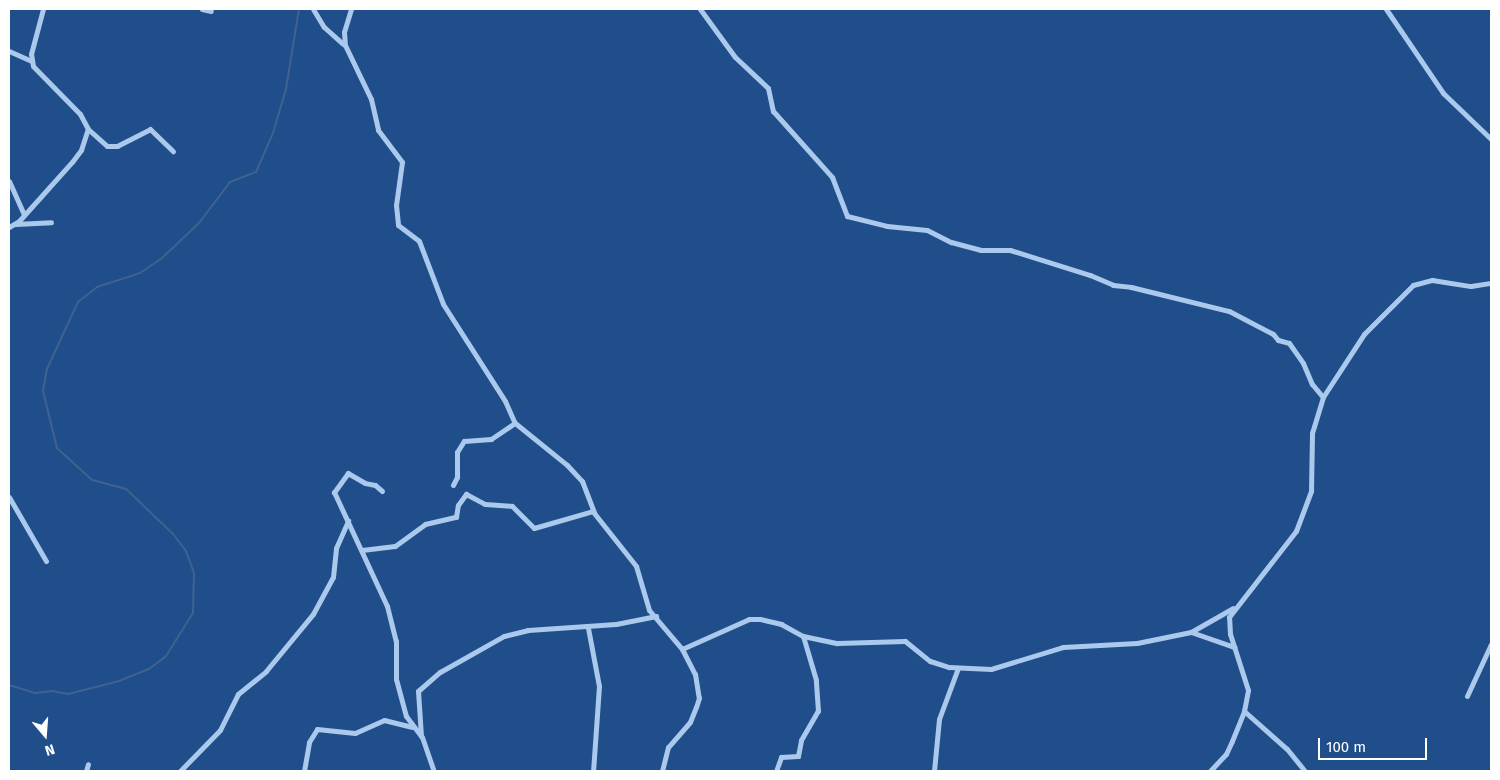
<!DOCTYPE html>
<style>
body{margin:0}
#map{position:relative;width:1500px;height:780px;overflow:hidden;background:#1f4e8b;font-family:"Fira Sans",sans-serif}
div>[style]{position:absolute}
.stream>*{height:2px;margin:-1px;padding:0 1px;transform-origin:1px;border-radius:1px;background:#3f628e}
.street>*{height:5px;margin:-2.5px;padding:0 2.5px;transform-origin:2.5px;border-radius:2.5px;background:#abc9ec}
span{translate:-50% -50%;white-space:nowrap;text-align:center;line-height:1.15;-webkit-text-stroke:5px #1f4e8b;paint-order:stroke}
.frame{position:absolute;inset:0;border:10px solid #fff;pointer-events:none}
.north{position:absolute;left:20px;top:710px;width:50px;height:50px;-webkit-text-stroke:4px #1f4e8b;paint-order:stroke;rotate:162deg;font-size:14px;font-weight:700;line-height:20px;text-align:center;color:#fff}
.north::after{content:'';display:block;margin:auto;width:18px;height:22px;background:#fff;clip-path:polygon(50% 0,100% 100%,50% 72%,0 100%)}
.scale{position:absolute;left:1318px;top:738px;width:109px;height:22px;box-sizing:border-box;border:2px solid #fff;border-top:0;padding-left:6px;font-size:15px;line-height:18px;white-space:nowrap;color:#fff;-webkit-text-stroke:4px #1f4e8b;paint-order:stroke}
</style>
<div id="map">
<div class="stream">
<div style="left:9px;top:685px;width:28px;rotate:17deg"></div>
<div style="left:36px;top:693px;width:16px;rotate:-7deg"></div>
<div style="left:52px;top:691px;width:16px;rotate:11deg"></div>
<div style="left:68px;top:694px;width:53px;rotate:-14.3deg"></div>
<div style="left:119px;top:681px;width:32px;rotate:-22deg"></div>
<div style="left:149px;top:669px;width:21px;rotate:-37deg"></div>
<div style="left:166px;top:656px;width:51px;rotate:-57.9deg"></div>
<div style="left:193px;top:613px;width:40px;rotate:-88.6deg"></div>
<div style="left:194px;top:573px;width:23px;rotate:-110deg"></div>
<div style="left:186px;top:551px;width:21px;rotate:-127deg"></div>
<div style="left:173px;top:534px;width:65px;rotate:-136.2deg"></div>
<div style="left:126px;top:489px;width:35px;rotate:-165deg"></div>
<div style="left:92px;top:480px;width:47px;rotate:-137.6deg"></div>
<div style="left:57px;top:448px;width:59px;rotate:-103.8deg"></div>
<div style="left:43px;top:391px;width:22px;rotate:-80deg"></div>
<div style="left:47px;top:369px;width:74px;rotate:-65.2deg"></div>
<div style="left:78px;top:302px;width:24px;rotate:-38deg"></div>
<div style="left:97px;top:287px;width:45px;rotate:-18deg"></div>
<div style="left:140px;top:273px;width:25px;rotate:-34deg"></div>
<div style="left:161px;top:259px;width:52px;rotate:-43.5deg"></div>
<div style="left:199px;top:223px;width:51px;rotate:-52.9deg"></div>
<div style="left:230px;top:182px;width:28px;rotate:-21deg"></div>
<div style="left:256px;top:172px;width:43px;rotate:-66.4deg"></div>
<div style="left:273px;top:133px;width:46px;rotate:-73.5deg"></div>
<div style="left:286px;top:89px;width:81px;rotate:-80.8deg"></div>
</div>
<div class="street">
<div style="left:202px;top:9px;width:9px;rotate:13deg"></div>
<div style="left:313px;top:9px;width:21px;rotate:59deg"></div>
<div style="left:324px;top:27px;width:25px;rotate:42deg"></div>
<div style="left:351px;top:9px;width:24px;rotate:107deg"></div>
<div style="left:344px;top:32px;width:13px;rotate:86deg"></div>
<div style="left:345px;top:45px;width:60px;rotate:64.3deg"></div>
<div style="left:371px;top:99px;width:32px;rotate:77deg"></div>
<div style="left:378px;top:130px;width:40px;rotate:53deg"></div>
<div style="left:402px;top:162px;width:43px;rotate:97.9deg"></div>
<div style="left:396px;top:205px;width:20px;rotate:84deg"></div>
<div style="left:398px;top:225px;width:26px;rotate:37deg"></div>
<div style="left:419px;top:241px;width:67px;rotate:69.1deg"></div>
<div style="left:443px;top:304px;width:115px;rotate:57.4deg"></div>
<div style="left:505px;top:401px;width:24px;rotate:66deg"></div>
<div style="left:515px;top:423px;width:67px;rotate:38.9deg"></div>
<div style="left:567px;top:465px;width:22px;rotate:47deg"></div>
<div style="left:582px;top:481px;width:34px;rotate:69deg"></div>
<div style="left:594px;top:513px;width:68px;rotate:51.6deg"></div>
<div style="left:636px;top:566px;width:46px;rotate:73.5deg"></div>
<div style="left:649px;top:610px;width:51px;rotate:49.8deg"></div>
<div style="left:682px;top:649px;width:28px;rotate:63deg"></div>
<div style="left:695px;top:674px;width:24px;rotate:81deg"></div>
<div style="left:699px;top:698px;width:9px;rotate:108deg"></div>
<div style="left:696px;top:707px;width:16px;rotate:112deg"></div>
<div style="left:690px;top:722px;width:33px;rotate:131deg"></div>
<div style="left:668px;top:747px;width:25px;rotate:104deg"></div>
<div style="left:700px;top:9px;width:59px;rotate:53.9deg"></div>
<div style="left:735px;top:57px;width:45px;rotate:43.2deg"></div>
<div style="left:768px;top:88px;width:24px;rotate:78deg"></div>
<div style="left:773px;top:111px;width:89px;rotate:48.2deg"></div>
<div style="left:832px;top:177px;width:42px;rotate:69deg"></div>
<div style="left:847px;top:216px;width:41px;rotate:14deg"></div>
<div style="left:887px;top:226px;width:40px;rotate:5.7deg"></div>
<div style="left:927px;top:230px;width:27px;rotate:27deg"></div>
<div style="left:951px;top:242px;width:31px;rotate:15deg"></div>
<div style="left:981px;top:250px;width:29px"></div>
<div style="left:1010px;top:250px;width:84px;rotate:17.4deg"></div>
<div style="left:1090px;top:275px;width:25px;rotate:23deg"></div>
<div style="left:1113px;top:285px;width:18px;rotate:6deg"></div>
<div style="left:1131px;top:287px;width:101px;rotate:13.8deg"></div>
<div style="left:1229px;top:311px;width:50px;rotate:27.6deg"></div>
<div style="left:1273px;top:334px;width:8px;rotate:50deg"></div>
<div style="left:1278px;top:340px;width:11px;rotate:15deg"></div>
<div style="left:1289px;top:343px;width:24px;rotate:55deg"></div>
<div style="left:1303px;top:363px;width:23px;rotate:67deg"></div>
<div style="left:1312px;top:384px;width:17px;rotate:50deg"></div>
<div style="left:1386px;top:9px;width:102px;rotate:55.8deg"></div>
<div style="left:1443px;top:93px;width:66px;rotate:43.8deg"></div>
<div style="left:9px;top:51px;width:24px;rotate:24deg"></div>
<div style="left:88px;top:129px;width:25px;rotate:42deg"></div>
<div style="left:107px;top:146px;width:10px"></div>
<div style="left:117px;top:146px;width:37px;rotate:-27deg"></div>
<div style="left:150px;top:129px;width:32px;rotate:44deg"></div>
<div style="left:9px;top:181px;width:37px;rotate:66deg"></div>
<div style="left:16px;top:224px;width:35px;rotate:-3deg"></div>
<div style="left:9px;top:227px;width:12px;rotate:-31deg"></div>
<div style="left:19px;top:221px;width:79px;rotate:-48.1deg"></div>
<div style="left:72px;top:162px;width:15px;rotate:-53deg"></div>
<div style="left:81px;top:150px;width:22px;rotate:-72deg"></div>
<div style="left:88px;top:129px;width:17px;rotate:-118deg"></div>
<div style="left:80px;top:114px;width:67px;rotate:-134.4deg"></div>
<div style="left:33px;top:66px;width:12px;rotate:-99deg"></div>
<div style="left:31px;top:54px;width:47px;rotate:-75.1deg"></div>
<div style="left:453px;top:485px;width:9px;rotate:-63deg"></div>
<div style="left:457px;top:477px;width:25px;rotate:-90deg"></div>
<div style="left:457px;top:452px;width:13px;rotate:-58deg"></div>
<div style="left:464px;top:441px;width:27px;rotate:-4deg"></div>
<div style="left:491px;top:439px;width:29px;rotate:-34deg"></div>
<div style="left:382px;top:491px;width:9px;rotate:-139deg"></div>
<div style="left:375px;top:485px;width:10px;rotate:-169deg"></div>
<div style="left:365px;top:483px;width:20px;rotate:-150deg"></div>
<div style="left:348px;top:473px;width:24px;rotate:126deg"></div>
<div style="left:334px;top:492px;width:126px;rotate:65.1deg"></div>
<div style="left:387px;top:606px;width:36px;rotate:76deg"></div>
<div style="left:396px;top:641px;width:38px;rotate:90deg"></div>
<div style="left:396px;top:679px;width:38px;rotate:75deg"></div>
<div style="left:406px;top:716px;width:26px;rotate:53deg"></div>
<div style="left:422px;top:737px;width:36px;rotate:71deg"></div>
<div style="left:9px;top:497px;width:74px;rotate:60deg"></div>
<div style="left:362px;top:550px;width:33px;rotate:-7deg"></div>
<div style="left:395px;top:546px;width:37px;rotate:-36deg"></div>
<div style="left:425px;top:524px;width:32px;rotate:-13deg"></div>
<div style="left:456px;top:517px;width:12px;rotate:-81deg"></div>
<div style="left:458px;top:505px;width:14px;rotate:-54deg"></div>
<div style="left:466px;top:494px;width:21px;rotate:28deg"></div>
<div style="left:485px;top:504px;width:27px;rotate:4deg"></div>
<div style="left:512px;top:506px;width:31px;rotate:45deg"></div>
<div style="left:534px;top:528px;width:61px;rotate:-16.1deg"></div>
<div style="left:588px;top:628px;width:59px;rotate:79.3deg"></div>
<div style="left:599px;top:686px;width:85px;rotate:94deg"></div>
<div style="left:1191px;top:632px;width:46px;rotate:19.2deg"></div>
<div style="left:682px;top:649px;width:73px;rotate:-24.1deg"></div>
<div style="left:749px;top:619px;width:11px"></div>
<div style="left:760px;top:619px;width:22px;rotate:13deg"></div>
<div style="left:781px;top:624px;width:25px;rotate:29deg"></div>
<div style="left:803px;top:636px;width:35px;rotate:12deg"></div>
<div style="left:837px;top:643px;width:68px;rotate:-1.7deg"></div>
<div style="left:905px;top:641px;width:32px;rotate:39deg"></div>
<div style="left:930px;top:661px;width:20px;rotate:18deg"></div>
<div style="left:949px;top:667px;width:42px;rotate:2.7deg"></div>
<div style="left:991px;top:669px;width:75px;rotate:-17deg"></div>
<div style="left:1063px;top:647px;width:74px;rotate:-3.1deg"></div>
<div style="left:1137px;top:643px;width:55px;rotate:-11.5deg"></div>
<div style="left:1191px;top:632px;width:48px;rotate:-29.7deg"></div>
<div style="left:1467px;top:696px;width:57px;rotate:-65.2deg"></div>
<div style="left:1244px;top:711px;width:57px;rotate:41.5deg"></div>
<div style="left:1287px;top:749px;width:28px;rotate:51deg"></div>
<div style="left:421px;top:736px;width:45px;rotate:-93.8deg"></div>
<div style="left:418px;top:691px;width:29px;rotate:-41deg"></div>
<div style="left:440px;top:672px;width:73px;rotate:-29.4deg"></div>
<div style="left:504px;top:636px;width:25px;rotate:-14deg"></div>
<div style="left:528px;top:630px;width:88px;rotate:-3.9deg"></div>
<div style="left:616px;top:624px;width:41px;rotate:-11.3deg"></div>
<div style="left:86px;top:771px;width:7px;rotate:-74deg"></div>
<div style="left:180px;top:771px;width:57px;rotate:-45.7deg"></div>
<div style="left:220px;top:730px;width:40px;rotate:-63.4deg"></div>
<div style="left:238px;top:694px;width:36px;rotate:-39deg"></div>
<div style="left:266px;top:671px;width:74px;rotate:-50.5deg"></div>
<div style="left:313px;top:614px;width:42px;rotate:-61.6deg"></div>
<div style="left:333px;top:577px;width:29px;rotate:-84deg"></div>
<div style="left:336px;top:548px;width:30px;rotate:-66deg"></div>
<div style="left:304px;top:771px;width:29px;rotate:-80deg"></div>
<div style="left:309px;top:742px;width:15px;rotate:-58deg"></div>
<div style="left:317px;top:729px;width:38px;rotate:6deg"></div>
<div style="left:355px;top:733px;width:32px;rotate:-24deg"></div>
<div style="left:384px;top:720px;width:29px;rotate:14deg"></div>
<div style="left:776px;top:771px;width:15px;rotate:-70deg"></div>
<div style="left:781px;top:757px;width:17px;rotate:-3deg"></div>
<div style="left:798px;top:756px;width:16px;rotate:-79deg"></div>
<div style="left:801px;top:740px;width:34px;rotate:-60deg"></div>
<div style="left:818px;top:711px;width:31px;rotate:-94deg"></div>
<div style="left:816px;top:680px;width:46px;rotate:-106.5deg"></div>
<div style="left:934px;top:771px;width:52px;rotate:-84.5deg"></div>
<div style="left:939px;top:719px;width:54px;rotate:-69.6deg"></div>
<div style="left:1210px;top:771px;width:23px;rotate:-47deg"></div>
<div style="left:1226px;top:754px;width:14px;rotate:-65deg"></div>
<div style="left:1232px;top:741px;width:32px;rotate:-68deg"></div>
<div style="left:1244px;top:711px;width:21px;rotate:-79deg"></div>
<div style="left:1248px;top:690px;width:59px;rotate:-107.8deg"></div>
<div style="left:1230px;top:634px;width:17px;rotate:-93deg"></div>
<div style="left:1229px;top:617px;width:109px;rotate:-52.1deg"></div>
<div style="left:1296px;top:531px;width:43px;rotate:-69.4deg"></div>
<div style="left:1311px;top:491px;width:58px;rotate:-89deg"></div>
<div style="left:1312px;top:433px;width:38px;rotate:-73deg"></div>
<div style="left:1323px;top:397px;width:75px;rotate:-56.9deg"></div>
<div style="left:1364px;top:334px;width:69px;rotate:-45deg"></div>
<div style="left:1413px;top:285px;width:20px;rotate:-15deg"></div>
<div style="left:1432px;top:280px;width:39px;rotate:9deg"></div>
<div style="left:1471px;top:286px;width:20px;rotate:-9deg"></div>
</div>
<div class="frame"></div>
<div class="north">N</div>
<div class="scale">100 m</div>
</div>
